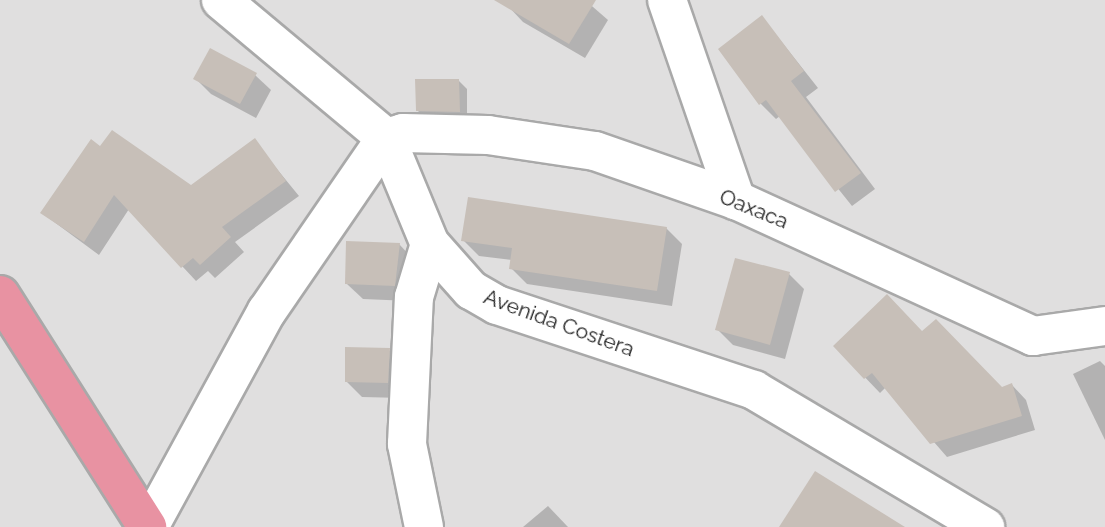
<!DOCTYPE html>
<style>
body{margin:0}
#map{position:relative;width:1105px;height:527px;overflow:hidden;background:#f2efe9;font-family:Raleway,sans-serif}
div>[style]{position:absolute}
.residential>*{inset:0;background:#e0dfdf}
.shadow>*{inset:0;background:#0003}
.building>*{inset:0;background:#c7bfb8}
.roads{filter:drop-shadow(2px 0 #a9a9a9) drop-shadow(-2px 0 #a9a9a9) drop-shadow(0 2px #a9a9a9) drop-shadow(0 -2px #a9a9a9)}
.street>*{height:38px;margin:-19px;padding:0 19px;transform-origin:19px;border-radius:19px;background:#fff}
.highway>*{height:38px;margin:-19px;padding:0 19px;transform-origin:19px;border-radius:19px;background:#e892a2}
span{translate:-50% -50%;white-space:nowrap;text-align:center;line-height:1.15;-webkit-text-stroke:5px #fff;paint-order:stroke}
.street-label{font-size:21px;color:#222}
</style>
<div id="map">
<div class="residential">
<div style="clip-path:polygon(0 0,1105px 0,1105px 527px,0 527px)"></div>
</div>
<div class="shadow">
<div style="clip-path:polygon(511px 0,585px 0,608px 20px,585px 58px,523px 22px,508px 6px)"></div>
<div style="clip-path:polygon(762px 17px,818px 88px,806px 97px,875px 189px,852px 206px,780px 116px,776px 119px,761px 104px)"></div>
<div style="clip-path:polygon(255px 75px,271px 90px,256px 118px,211px 94px,195px 78px)"></div>
<div style="clip-path:polygon(458px 80px,467px 89px,467px 120px,426px 119px,418px 111px)"></div>
<div style="clip-path:polygon(254px 141px,299px 196px,235px 242px,244px 252px,215px 278px,208px 271px,196px 281px,129px 209px,99px 255px,42px 213px,101px 148px,191px 187px)"></div>
<div style="clip-path:polygon(666px 228px,682px 244px,672px 306px,527px 284px,511px 268px,512px 260px,479px 256px,463px 240px)"></div>
<div style="clip-path:polygon(399px 244px,414px 260px,410px 301px,363px 299px,347px 284px)"></div>
<div style="clip-path:polygon(789px 274px,804px 289px,785px 359px,733px 345px,717px 329px)"></div>
<div style="clip-path:polygon(923px 333px,1002px 389px,1012px 385px,1026px 400px,1035px 430px,947px 457px,886px 387px,880px 393px,835px 346px)"></div>
<div style="clip-path:polygon(389px 350px,404px 366px,403px 398px,362px 397px,346px 381px)"></div>
<div style="clip-path:polygon(1100px 361px,1105px 366px,1105px 440px,1073px 374px)"></div>
<div style="clip-path:polygon(548px 506px,568px 527px,523px 527px)"></div>
</div>
<div class="building">
<div style="clip-path:polygon(494px 0,596px 0,569px 44px)"></div>
<div style="clip-path:polygon(762px 15px,804px 71px,791px 81px,861px 173px,835px 192px,766px 100px,759px 105px,718px 49px)"></div>
<div style="clip-path:polygon(210px 48px,257px 73px,240px 104px,193px 79px)"></div>
<div style="clip-path:polygon(415px 79px,459px 79px,460px 112px,416px 111px)"></div>
<div style="clip-path:polygon(112px 130px,191px 185px,255px 138px,286px 181px,222px 227px,231px 237px,200px 265px,193px 258px,181px 268px,114px 195px,84px 242px,40px 213px,91px 139px,100px 146px)"></div>
<div style="clip-path:polygon(468px 197px,667px 227px,657px 291px,509px 269px,512px 248px,461px 241px)"></div>
<div style="clip-path:polygon(346px 241px,400px 243px,395px 286px,345px 284px)"></div>
<div style="clip-path:polygon(735px 258px,790px 272px,770px 345px,715px 330px)"></div>
<div style="clip-path:polygon(887px 294px,922px 331px,936px 319px,1002px 387px,1012px 383px,1022px 416px,930px 444px,872px 373px,864px 379px,833px 346px)"></div>
<div style="clip-path:polygon(345px 347px,390px 348px,388px 383px,345px 382px)"></div>
<div style="clip-path:polygon(815px 471px,905px 527px,779px 527px)"></div>
</div>
<div class="roads">
<div class="street">
<div style="left:221px;top:0;width:215px;rotate:39.9deg"></div>
<div style="left:386px;top:138px;width:115px;rotate:67.5deg"></div>
<div style="left:430px;top:244px;width:62px;rotate:48.3deg"></div>
<div style="left:471px;top:290px;width:30px;rotate:30deg"></div>
<div style="left:497px;top:305px;width:271px;rotate:18.3deg"></div>
<div style="left:754px;top:390px;width:269px;rotate:30.7deg"></div>
<div style="left:667px;top:0;width:212px;rotate:71deg"></div>
<div style="left:386px;top:138px;width:18px;rotate:-16deg"></div>
<div style="left:403px;top:133px;width:85px;rotate:1.3deg"></div>
<div style="left:488px;top:135px;width:108px;rotate:8.5deg"></div>
<div style="left:595px;top:151px;width:149px;rotate:19.2deg"></div>
<div style="left:736px;top:200px;width:327px;rotate:24.6deg"></div>
<div style="left:1033px;top:336px;width:73px;rotate:-7.9deg"></div>
<div style="left:149px;top:527px;width:246px;rotate:-61.4deg"></div>
<div style="left:267px;top:311px;width:210px;rotate:-55.5deg"></div>
<div style="left:424px;top:527px;width:85px;rotate:-101.6deg"></div>
<div style="left:407px;top:444px;width:147px;rotate:-87.3deg"></div>
<div style="left:414px;top:297px;width:55px;rotate:-73.2deg"></div>
</div>
<div class="highway">
<div style="left:0;top:295px;width:275px;rotate:57.6deg"></div>
</div>
</div>
<div class="street-label">
<span style="left:754px;top:209px;rotate:22deg">Oaxaca</span>
<span style="left:559px;top:323px;rotate:20deg">Avenida Costera</span>
</div>
</div>
